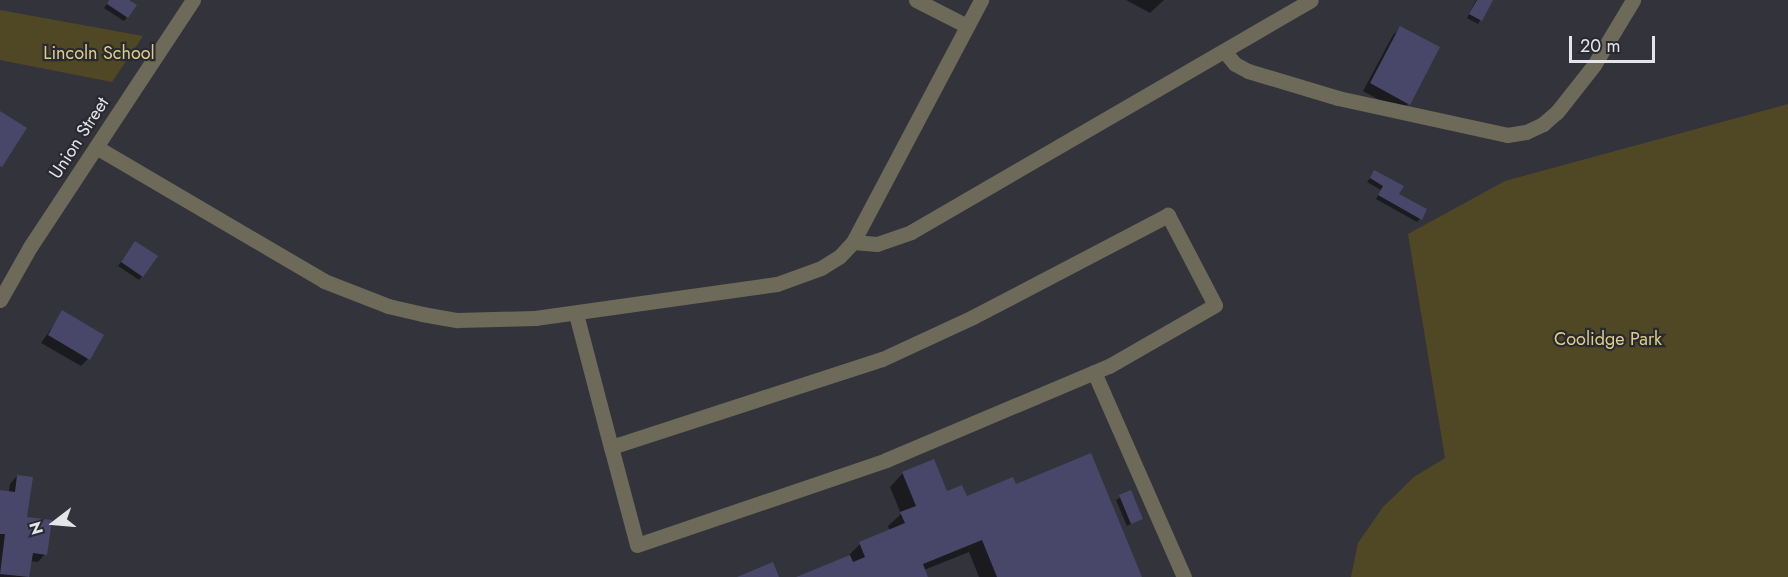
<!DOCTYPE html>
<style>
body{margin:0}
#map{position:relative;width:1788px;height:577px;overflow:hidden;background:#33333b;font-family:Jost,sans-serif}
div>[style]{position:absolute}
.green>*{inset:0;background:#504825}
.shadow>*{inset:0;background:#0007}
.building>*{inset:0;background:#48476a}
.service>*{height:15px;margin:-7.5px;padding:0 7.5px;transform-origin:7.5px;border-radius:7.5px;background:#6e6a59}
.tertiary>*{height:15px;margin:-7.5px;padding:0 7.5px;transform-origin:7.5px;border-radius:7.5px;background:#6e6a59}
span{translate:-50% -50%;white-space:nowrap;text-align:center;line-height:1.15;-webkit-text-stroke:4.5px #292930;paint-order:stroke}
.park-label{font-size:18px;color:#dece8a}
.street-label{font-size:18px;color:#e4e4e9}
.north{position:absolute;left:24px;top:493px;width:60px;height:60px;-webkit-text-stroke:4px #292930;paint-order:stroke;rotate:254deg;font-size:16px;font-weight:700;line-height:24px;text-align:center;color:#e4e4e9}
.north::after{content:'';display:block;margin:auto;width:21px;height:27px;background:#e4e4e9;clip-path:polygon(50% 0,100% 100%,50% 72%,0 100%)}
.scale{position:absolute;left:1569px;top:36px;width:86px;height:27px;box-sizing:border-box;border:3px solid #e4e4e9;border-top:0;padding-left:8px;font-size:18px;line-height:21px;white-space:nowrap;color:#e4e4e9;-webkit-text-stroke:4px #292930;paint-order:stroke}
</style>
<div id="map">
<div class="green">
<div style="clip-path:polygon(0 10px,143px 36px,112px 82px,0 60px)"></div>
<div style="clip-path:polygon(1788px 104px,1788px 577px,1351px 577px,1358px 543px,1383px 507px,1414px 477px,1445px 458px,1408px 234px,1505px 181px)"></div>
</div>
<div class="shadow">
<div style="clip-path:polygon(110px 0,127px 0,127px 17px,124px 21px,104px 8px)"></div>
<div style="clip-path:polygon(1126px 0,1164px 0,1150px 13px)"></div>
<div style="clip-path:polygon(1476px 0,1491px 0,1478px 24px,1467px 18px)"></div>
<div style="clip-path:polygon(1401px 28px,1438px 48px,1408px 104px,1401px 112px,1363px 91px,1393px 35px)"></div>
<div style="clip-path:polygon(1375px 172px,1420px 219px,1417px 222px,1376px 199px,1381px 190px,1367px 182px)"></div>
<div style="clip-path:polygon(132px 246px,142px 276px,139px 280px,118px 266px)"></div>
<div style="clip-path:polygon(63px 312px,88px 359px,81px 366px,41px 343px)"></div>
<div style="clip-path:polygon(903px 473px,946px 493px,966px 498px,1015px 486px,1140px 577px,979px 577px,969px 552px,924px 570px,927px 577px,800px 577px,847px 557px,860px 544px,890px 531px,888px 526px,901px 514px,890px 487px)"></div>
<div style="clip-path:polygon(17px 476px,26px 518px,45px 554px,38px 562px,30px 561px,28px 577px,0 577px,0 491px,9px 492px,10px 484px)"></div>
<div style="clip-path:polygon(1130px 492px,1142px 518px,1127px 526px,1116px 500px)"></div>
</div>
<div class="building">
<div style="clip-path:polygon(109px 0,129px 0,137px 5px,128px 18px,107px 4px)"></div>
<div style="clip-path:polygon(1477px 0,1493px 0,1482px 21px,1469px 14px)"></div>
<div style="clip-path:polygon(1400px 26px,1440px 47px,1410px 105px,1370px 83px)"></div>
<div style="clip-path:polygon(0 111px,27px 128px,2px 167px,0 166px)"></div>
<div style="clip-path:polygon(1374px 170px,1404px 186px,1399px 194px,1427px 209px,1422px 220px,1378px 195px,1383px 186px,1370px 178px)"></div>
<div style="clip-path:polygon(135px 241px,158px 256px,143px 277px,121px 262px)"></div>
<div style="clip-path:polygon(62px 310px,104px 335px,90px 360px,48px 335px)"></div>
<div style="clip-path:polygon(1091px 453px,1142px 577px,997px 577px,982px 540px,923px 564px,928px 577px,796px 577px,850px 555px,853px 562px,865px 557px,859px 542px,905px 523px,900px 512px,916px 506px,902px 472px,934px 459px,947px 491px,962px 485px,967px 496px,1013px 477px,1016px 484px)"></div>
<div style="clip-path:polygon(17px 475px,33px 477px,27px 517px,52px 520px,47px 555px,33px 553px,29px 577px,0 574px,5px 534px,0 534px,0 490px,15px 492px)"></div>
<div style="clip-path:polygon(1131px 490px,1143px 519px,1131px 524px,1119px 495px)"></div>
<div style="clip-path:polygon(773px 562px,779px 577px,737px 577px)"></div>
</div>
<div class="service">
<div style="left:916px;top:0;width:57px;rotate:27deg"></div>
<div style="left:1224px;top:51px;width:17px;rotate:50deg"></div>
<div style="left:1235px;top:64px;width:15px;rotate:28deg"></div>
<div style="left:1248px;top:71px;width:94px;rotate:16.7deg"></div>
<div style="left:1338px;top:98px;width:173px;rotate:12.3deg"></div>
<div style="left:1507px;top:135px;width:19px;rotate:-9deg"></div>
<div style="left:1526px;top:132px;width:19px;rotate:-25deg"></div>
<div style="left:1543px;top:124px;width:18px;rotate:-41deg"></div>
<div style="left:1557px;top:112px;width:60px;rotate:-51.8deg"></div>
<div style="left:1594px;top:65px;width:76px;rotate:-59deg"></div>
<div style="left:96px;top:147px;width:264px;rotate:30.4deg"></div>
<div style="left:324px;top:281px;width:69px;rotate:21.3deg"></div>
<div style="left:388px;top:306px;width:35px;rotate:13deg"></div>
<div style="left:422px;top:314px;width:36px;rotate:10deg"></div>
<div style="left:457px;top:320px;width:78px;rotate:-1.5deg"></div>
<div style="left:535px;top:318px;width:244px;rotate:-8deg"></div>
<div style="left:777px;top:284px;width:47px;rotate:-20deg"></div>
<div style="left:821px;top:268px;width:22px;rotate:-32deg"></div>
<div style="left:840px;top:256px;width:19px;rotate:-47deg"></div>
<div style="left:853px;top:242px;width:274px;rotate:-62.1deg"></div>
<div style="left:853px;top:242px;width:24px;rotate:5deg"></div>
<div style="left:877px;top:244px;width:36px;rotate:-19deg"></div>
<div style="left:911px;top:232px;width:462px;rotate:-30.1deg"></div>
<div style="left:576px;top:314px;width:138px;rotate:75.3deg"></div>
<div style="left:611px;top:447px;width:101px;rotate:75.1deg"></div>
<div style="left:637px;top:545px;width:263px;rotate:-18.8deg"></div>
<div style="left:886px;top:460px;width:242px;rotate:-22.9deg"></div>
<div style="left:1109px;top:366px;width:122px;rotate:-29.9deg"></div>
<div style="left:1215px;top:305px;width:102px;rotate:-117.6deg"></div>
<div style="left:1168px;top:215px;width:220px;rotate:152.4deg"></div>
<div style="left:973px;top:317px;width:100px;rotate:155.2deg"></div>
<div style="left:882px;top:359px;width:285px;rotate:162deg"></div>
<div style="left:1094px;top:372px;width:224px;rotate:66.3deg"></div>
</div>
<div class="tertiary">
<div style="left:0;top:300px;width:61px;rotate:-60.5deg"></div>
<div style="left:30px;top:247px;width:296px;rotate:-56.6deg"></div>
</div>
<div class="park-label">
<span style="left:99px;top:53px">Lincoln School</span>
<span style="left:1608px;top:339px">Coolidge Park</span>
</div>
<div class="street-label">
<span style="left:79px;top:138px;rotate:-57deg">Union Street</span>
</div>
<div class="north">N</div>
<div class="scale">20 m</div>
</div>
